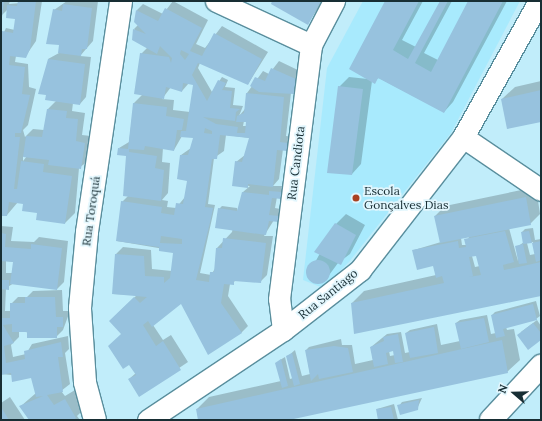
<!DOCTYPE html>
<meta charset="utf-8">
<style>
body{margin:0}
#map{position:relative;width:542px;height:421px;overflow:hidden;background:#c1edfa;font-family:Lora,serif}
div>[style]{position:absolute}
.built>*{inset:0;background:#a8eafd}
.shadow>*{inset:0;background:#0003}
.building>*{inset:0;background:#97c2de}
.round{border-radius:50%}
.roads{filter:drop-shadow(1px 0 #598e9d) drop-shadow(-1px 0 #598e9d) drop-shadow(0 1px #598e9d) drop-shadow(0 -1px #598e9d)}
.street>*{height:21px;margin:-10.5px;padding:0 10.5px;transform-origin:10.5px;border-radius:10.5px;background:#fff}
.secondary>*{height:22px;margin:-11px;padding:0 11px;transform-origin:11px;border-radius:11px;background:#fff}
.dots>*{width:11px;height:11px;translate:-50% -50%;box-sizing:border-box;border:2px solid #e1f6fd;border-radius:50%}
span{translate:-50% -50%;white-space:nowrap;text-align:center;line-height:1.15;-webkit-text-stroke:3.5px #e1f6fd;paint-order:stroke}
.street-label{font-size:12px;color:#182e34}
.poi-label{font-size:12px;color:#182e34}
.left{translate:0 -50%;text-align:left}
.frame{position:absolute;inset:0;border:2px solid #182e34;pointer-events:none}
.north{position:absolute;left:494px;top:373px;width:40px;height:40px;-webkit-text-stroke:3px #e1f6fd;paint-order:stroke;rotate:290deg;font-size:11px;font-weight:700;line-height:16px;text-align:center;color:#182e34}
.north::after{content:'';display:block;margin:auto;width:14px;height:18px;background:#182e34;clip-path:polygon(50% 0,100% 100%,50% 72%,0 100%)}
</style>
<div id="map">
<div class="built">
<div style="clip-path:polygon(363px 1px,520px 1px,451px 133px,349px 262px,323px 288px,303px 280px,327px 68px)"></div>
</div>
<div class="shadow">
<div style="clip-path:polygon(evenodd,1px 1px,10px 1px,9px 4px,42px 1px,36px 41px,25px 57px,16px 56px,15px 62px,28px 64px,29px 87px,36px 89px,28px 125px,23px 130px,25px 137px,33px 129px,44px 130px,48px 109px,56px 101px,48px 59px,59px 53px,60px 45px,54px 10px,67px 1px,98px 1px,93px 41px,80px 56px,91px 57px,86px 97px,80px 104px,73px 103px,72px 111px,85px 113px,82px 135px,91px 136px,88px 161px,79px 168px,75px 213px,65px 223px,24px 203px,18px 202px,7px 215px,1px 214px,1px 38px,6px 28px,15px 30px,16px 16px,7px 10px,1px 16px,1px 1px,23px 156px,27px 156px,23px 161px,23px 156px)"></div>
<div style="clip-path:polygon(evenodd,173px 1px,208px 20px,196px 44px,205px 48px,222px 26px,268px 52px,248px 84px,200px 63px,198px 68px,212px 92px,222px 77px,228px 80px,225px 87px,235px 88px,233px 105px,243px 106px,239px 116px,245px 109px,247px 93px,263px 71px,269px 74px,279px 61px,302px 72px,300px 86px,291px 93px,286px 136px,294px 137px,294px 143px,283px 149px,279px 179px,273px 186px,288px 186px,277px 197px,275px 208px,286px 210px,285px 214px,274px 220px,264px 236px,273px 236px,267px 275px,260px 282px,237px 280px,230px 284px,228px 296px,248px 326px,241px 333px,181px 302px,153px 325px,163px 340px,171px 335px,188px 362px,139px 395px,129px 379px,136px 373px,117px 314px,137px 295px,113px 294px,116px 254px,123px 247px,151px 250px,152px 269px,172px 271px,176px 251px,117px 241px,122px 202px,128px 196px,128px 155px,119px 148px,129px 142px,134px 103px,142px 95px,141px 54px,147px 48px,134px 29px,138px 25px,137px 10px,143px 4px,163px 14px,173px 1px,189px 83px,194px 84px,190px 112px,173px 110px,174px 100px,162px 99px,171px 87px,182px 91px,189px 83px,173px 1px,244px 121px,247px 121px,247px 126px,243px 126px,244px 121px,173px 1px,226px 135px,250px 138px,245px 155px,236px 162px,233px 185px,250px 186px,243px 192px,238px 212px,237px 208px,222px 206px,219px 209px,233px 227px,232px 232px,217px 248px,216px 267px,211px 275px,200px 273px,215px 205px,208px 204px,214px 158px,224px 151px,226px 135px,173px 1px,182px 136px,194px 137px,191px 148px,181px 155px,178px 179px,189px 180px,185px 197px,176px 208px,167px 207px,168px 201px,162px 200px,168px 193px,170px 163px,162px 162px,163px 148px,174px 150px,182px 136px)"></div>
<div style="clip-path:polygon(274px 1px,323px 1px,308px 23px)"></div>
<div style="clip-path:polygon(386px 1px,423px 1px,402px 40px,416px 47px,441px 1px,452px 1px,424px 53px,438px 60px,470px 1px,507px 1px,453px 102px,444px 112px,379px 78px,372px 81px,361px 164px,352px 174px,339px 87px,349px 77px,368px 79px)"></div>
<div style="clip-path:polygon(541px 81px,541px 121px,502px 99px,515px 87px)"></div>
<div style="clip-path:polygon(evenodd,536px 187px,540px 214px,530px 224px,509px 228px,518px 261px,517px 247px,524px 242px,522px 232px,525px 229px,533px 228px,535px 240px,541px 239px,541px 295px,352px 303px,364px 291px,436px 275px,434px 265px,414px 250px,441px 242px,435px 216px,445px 206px,536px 187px,469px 236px,467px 245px,462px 245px,461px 238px,469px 236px,536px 187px,533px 242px,535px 254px,530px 255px,527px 243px,533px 242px,536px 187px,477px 255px,480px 266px,475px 267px,472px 256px,477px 255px)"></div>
<div style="clip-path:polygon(346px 214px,365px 225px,350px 254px,338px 263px,324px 282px,307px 277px,336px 224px)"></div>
<div style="clip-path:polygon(evenodd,1px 226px,13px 227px,11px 241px,34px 242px,39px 237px,68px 241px,64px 282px,57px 289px,14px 283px,6px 288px,5px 311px,11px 311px,11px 304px,18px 297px,27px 297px,33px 291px,62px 290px,63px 311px,70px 311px,63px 330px,56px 337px,19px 331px,19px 337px,11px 345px,13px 357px,26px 354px,32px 344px,68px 336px,69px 349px,65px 353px,70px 384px,61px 391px,65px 396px,75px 390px,86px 407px,77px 416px,80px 420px,30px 420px,21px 406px,36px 393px,32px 377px,1px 374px,1px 226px,6px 261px,14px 262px,12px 273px,6px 273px,6px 261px)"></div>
<div style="clip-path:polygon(evenodd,536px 301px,540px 316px,536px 319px,506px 327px,507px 330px,514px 329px,520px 360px,507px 372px,284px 420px,199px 420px,197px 409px,209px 397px,281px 381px,280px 360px,285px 357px,290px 379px,293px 378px,288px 356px,295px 350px,302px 376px,310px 374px,306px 350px,309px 347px,341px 339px,342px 345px,352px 345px,355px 364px,373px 360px,371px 347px,387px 334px,401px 332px,405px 353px,410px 352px,406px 333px,410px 330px,437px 324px,441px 345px,460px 341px,456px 323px,460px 320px,487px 315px,491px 334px,496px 333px,492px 315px,495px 312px,536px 301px,394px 350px,395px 355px,390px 356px,389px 351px,394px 350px)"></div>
<div style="clip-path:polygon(537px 320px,541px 326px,541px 339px,521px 332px)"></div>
<div style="clip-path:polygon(10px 397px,25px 420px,1px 420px,1px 403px)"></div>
<div style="clip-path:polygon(422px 398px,417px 409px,399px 406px,402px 402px)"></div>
<div style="clip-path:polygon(394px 404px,398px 420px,379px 420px,377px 409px)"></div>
</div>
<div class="building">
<div style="clip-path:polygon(1px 1px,4px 1px,2px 17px,1px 17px)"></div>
<div style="clip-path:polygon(18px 1px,36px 1px,30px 49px,26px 58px,10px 56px,9px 65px,25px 67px,22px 94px,30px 95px,21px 133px,15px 133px,15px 137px,20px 137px,14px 189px,17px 189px,21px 161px,44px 164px,43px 172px,72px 176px,65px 224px,36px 220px,37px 213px,22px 211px,23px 204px,9px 202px,7px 216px,1px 216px,1px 39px,2px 31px,13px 33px,15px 19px,6px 18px,7px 5px,17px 6px)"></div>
<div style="clip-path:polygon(272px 1px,321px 1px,308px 25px,271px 4px)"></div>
<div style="clip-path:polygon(385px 1px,419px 1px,393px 50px,408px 59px,440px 1px,448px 1px,415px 63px,431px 72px,468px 1px,503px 1px,444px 113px,378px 78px,375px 84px,349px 69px)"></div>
<div style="clip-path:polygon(63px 4px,92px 8px,87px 49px,82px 49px,81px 56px,58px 53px,59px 45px,46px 44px,53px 9px,62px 11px)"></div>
<div style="clip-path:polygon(evenodd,165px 8px,202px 28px,190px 51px,202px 56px,214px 33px,262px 59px,248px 85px,198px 63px,192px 75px,207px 101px,218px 80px,226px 83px,222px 90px,232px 91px,230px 108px,240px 109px,236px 112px,235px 121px,203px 117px,216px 124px,238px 127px,237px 133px,245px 133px,246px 122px,236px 122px,237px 116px,244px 113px,246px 93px,284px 97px,280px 142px,288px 143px,287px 151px,277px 150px,273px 187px,248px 184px,248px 188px,232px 186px,235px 161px,242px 162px,249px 138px,220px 135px,217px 159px,212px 159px,205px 207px,213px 208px,211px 218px,196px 280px,209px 282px,210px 272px,214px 272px,216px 248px,222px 248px,223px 238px,266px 243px,261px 283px,234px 281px,234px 285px,224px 284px,221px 303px,242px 333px,208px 355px,181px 304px,152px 327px,148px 321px,143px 325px,156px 346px,163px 341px,181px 370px,139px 397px,128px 379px,136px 375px,129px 365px,123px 369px,108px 346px,121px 334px,109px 321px,134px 297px,140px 303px,147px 297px,112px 294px,115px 254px,144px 256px,145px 276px,164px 277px,164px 283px,170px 278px,173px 253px,159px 251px,159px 247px,116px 241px,121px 201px,162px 207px,161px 213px,174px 215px,176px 203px,183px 204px,187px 181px,177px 179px,180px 155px,188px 155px,193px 138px,180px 137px,181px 131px,186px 131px,193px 85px,183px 83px,182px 92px,166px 87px,164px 99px,134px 94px,140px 53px,169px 57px,171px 63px,172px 58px,160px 46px,157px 54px,132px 40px,133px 29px,146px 34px,134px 22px,136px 10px,158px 21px,165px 8px,181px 50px,189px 54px,185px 60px,180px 54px,181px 50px,165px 8px,205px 128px,212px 131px,212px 134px,204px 133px,205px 128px,165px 8px,161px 236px,182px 239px,182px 244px,160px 243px,161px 236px)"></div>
<div style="clip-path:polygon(48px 59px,85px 64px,80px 105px,45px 100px,46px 95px,38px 94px)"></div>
<div style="clip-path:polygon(271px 68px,296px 79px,294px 94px,259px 92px,250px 86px,255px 77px,265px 81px)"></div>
<div style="clip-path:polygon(338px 86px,363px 89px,352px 175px,327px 173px)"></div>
<div style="clip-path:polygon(541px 90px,541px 122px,507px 129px,501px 99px)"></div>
<div style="clip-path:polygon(133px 103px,167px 107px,166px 116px,184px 119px,182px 130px,177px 130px,174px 151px,145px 146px,144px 150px,129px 149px,129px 152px,157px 156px,155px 168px,164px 170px,161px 201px,123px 196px,126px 156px,117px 155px,118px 148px,128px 149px)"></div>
<div style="clip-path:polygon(47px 109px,67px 111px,66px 118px,78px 119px,76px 141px,85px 143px,81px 169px,48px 165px,49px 160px,23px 157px,26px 136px,42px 137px)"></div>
<div style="clip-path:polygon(269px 191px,282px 192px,281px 199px,272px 198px,269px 215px,279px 216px,279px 222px,269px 221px,266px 235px,215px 228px,218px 208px,237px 211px,242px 192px,269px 195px)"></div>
<div style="clip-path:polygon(526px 197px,531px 225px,440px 243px,434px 216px)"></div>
<div style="clip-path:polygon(335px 223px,356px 235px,341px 265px,314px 252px)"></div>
<div style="clip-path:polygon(evenodd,505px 231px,514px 262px,503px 265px,504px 270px,541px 262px,541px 296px,354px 334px,351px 303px,444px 283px,442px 276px,436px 278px,433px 266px,417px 270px,412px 250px,458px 241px,459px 248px,466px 247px,464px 239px,505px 231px,476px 256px,481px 275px,469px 277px,473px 276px,469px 257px,476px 256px)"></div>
<div style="clip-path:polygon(529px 231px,532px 243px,541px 241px,541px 260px,536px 262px,532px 243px,523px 244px,521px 232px)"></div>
<div style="clip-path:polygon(1px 233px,6px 234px,5px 247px,31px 249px,31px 244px,62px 248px,57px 290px,10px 284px,13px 262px,1px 261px)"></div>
<div style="clip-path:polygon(523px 244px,527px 263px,519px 264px,515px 246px)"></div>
<div class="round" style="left:306px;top:260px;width:24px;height:24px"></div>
<div style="clip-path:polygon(1px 280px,9px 280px,9px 290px,1px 289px)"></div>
<div style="clip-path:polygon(25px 297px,55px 297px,56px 317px,63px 317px,63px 327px,57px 327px,57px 338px,27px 338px,27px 332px,12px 332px,12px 324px,3px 325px,14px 343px,4px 346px,6px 363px,25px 359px,24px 351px,61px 342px,63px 357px,58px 357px,63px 392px,47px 395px,54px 405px,65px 399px,76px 418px,73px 420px,29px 420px,19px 406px,43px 396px,36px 397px,31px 378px,12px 382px,11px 373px,1px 375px,1px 318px,10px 318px,10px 303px,25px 303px)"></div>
<div style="clip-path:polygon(533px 304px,537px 320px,503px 329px,505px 336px,496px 338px,491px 315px)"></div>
<div style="clip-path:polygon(484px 318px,489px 342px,461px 349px,455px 323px)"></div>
<div style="clip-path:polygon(533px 323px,541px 333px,541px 340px,528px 350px,517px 335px)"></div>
<div style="clip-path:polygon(434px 327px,438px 353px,410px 358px,405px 333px)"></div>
<div style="clip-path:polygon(398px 334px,403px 362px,395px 363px,393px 351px,386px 353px,388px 364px,374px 367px,370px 347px,384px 341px,383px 337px)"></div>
<div style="clip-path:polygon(502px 340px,508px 373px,289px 420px,198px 420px,196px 409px)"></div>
<div style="clip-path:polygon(334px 346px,348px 348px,353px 372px,319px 379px,318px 374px,311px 381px,305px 350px)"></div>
<div style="clip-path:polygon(292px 353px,300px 384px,294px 386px,286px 356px)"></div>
<div style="clip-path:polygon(281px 359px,288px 386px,282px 388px,275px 363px)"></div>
<div style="clip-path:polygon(419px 400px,418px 410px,400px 415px,397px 405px)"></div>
<div style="clip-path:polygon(1px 407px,9px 420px,1px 420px)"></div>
<div style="clip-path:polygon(391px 407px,394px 420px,378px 420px,376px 409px)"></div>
</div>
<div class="roads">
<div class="street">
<div style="left:216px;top:1px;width:105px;rotate:24.9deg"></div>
<div style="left:463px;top:137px;width:94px;rotate:34.2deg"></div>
<div style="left:283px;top:330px;width:31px;rotate:-97deg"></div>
<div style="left:279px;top:299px;width:256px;rotate:-82.8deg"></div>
<div style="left:311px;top:45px;width:50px;rotate:-62.4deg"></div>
<div style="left:148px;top:420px;width:162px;rotate:-33.7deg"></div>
<div style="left:283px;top:330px;width:98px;rotate:-37.9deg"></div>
<div style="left:360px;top:270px;width:168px;rotate:-52.2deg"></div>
<div style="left:463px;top:137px;width:156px;rotate:-60.8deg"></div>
</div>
<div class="secondary">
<div style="left:95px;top:420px;width:39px;rotate:-105deg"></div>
<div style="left:85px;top:382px;width:74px;rotate:-93.9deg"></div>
<div style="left:80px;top:308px;width:76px;rotate:-84.7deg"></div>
<div style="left:87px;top:232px;width:233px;rotate:-81.6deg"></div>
<div style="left:491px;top:420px;width:74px;rotate:-47.2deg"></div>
</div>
</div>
<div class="dots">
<div style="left:356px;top:198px;background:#a94121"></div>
</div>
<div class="street-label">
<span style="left:296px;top:163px;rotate:-83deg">Rua Candiota</span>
<span style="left:91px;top:211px;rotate:-82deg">Rua Toroquá</span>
<span style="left:328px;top:294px;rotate:-39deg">Rua Santiago</span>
</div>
<div class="poi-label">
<span class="left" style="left:364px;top:198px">Escola<br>Gonçalves Dias</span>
</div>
<div class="frame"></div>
<div class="north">N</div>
</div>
